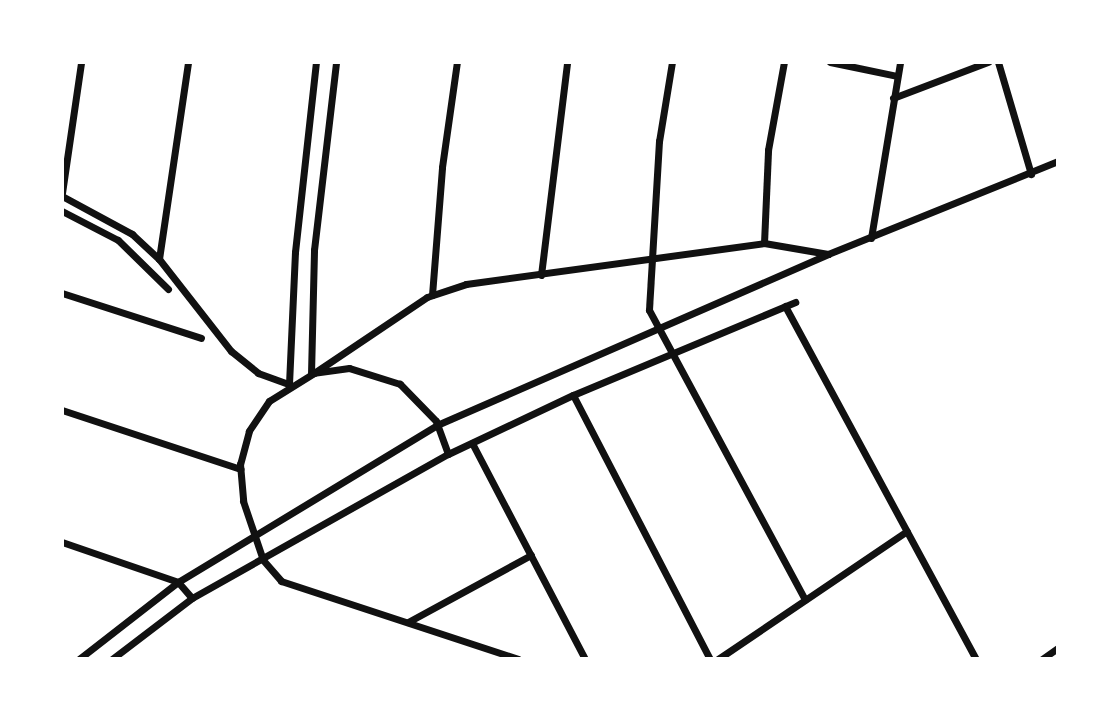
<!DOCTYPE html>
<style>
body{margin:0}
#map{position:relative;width:1120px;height:721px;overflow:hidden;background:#fff;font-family:"PT Serif",serif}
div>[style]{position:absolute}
.minor>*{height:7px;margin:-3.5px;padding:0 3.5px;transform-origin:3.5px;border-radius:3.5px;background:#111}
span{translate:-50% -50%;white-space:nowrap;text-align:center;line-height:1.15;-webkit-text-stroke:8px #fff;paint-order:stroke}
.frame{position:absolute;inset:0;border:64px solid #fff;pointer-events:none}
</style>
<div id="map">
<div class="minor">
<div style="left:672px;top:62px;width:80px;rotate:99.3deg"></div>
<div style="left:659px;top:141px;width:169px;rotate:93.4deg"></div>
<div style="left:649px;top:310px;width:329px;rotate:61.7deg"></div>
<div style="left:830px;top:62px;width:68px;rotate:11.8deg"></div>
<div style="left:998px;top:62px;width:117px;rotate:73.6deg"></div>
<div style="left:893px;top:98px;width:102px;rotate:-20.8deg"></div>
<div style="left:62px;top:193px;width:132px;rotate:-81.7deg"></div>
<div style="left:62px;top:196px;width:80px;rotate:28.5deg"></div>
<div style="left:132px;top:234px;width:37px;rotate:43deg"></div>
<div style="left:159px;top:259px;width:117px;rotate:52deg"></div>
<div style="left:231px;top:351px;width:35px;rotate:39deg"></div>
<div style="left:258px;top:373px;width:33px;rotate:20deg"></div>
<div style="left:62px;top:211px;width:63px;rotate:27.4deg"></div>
<div style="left:118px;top:240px;width:70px;rotate:44.4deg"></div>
<div style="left:871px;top:238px;width:178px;rotate:-80.6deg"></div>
<div style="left:764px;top:243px;width:93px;rotate:-87.5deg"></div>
<div style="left:768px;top:150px;width:89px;rotate:-79.7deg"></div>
<div style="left:159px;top:259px;width:199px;rotate:-81.6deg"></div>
<div style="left:541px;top:275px;width:215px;rotate:-83deg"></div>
<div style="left:62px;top:293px;width:146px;rotate:17.9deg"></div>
<div style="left:432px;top:295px;width:128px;rotate:-85.5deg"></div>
<div style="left:442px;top:167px;width:106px;rotate:-81.9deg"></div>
<div style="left:785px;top:306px;width:401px;rotate:61.6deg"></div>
<div style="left:314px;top:373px;width:136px;rotate:-33.9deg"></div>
<div style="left:427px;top:297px;width:41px;rotate:-18.4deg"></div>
<div style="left:466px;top:284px;width:301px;rotate:-7.8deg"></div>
<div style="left:764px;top:243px;width:65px;rotate:9.8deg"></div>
<div style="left:828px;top:254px;width:248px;rotate:-22deg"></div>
<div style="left:311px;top:374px;width:124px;rotate:-88.6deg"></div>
<div style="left:314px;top:250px;width:189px;rotate:-83.3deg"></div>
<div style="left:289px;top:384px;width:132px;rotate:-87.4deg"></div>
<div style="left:295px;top:252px;width:191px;rotate:-83.7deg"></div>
<div style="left:573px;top:395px;width:297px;rotate:62.6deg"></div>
<div style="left:62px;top:410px;width:188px;rotate:18.3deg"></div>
<div style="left:472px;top:443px;width:244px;rotate:62.4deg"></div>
<div style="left:448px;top:454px;width:35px;rotate:-110deg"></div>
<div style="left:436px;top:421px;width:52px;rotate:-134.2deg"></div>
<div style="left:400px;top:384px;width:53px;rotate:-162.6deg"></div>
<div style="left:349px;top:368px;width:35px;rotate:172deg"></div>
<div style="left:314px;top:373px;width:53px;rotate:148.1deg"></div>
<div style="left:269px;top:401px;width:36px;rotate:124deg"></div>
<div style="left:249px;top:431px;width:34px;rotate:105deg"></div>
<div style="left:240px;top:464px;width:37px;rotate:85deg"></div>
<div style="left:243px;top:501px;width:62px;rotate:71.3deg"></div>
<div style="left:263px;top:560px;width:28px;rotate:49deg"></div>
<div style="left:281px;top:581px;width:250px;rotate:18.2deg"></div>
<div style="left:62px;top:542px;width:123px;rotate:19deg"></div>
<div style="left:178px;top:582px;width:21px;rotate:49deg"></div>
<div style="left:408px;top:622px;width:140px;rotate:-28.6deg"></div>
<div style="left:79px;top:659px;width:125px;rotate:-37.9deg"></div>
<div style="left:178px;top:582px;width:303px;rotate:-31.2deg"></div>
<div style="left:437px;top:425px;width:427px;rotate:-23.6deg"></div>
<div style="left:112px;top:659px;width:101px;rotate:-37.3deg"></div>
<div style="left:192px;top:598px;width:294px;rotate:-29.4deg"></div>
<div style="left:448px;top:454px;width:138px;rotate:-25.3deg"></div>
<div style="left:573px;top:395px;width:241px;rotate:-22.7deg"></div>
<div style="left:718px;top:659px;width:228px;rotate:-34.1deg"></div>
<div style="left:1042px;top:659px;width:19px;rotate:-35deg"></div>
</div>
<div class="frame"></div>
</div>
